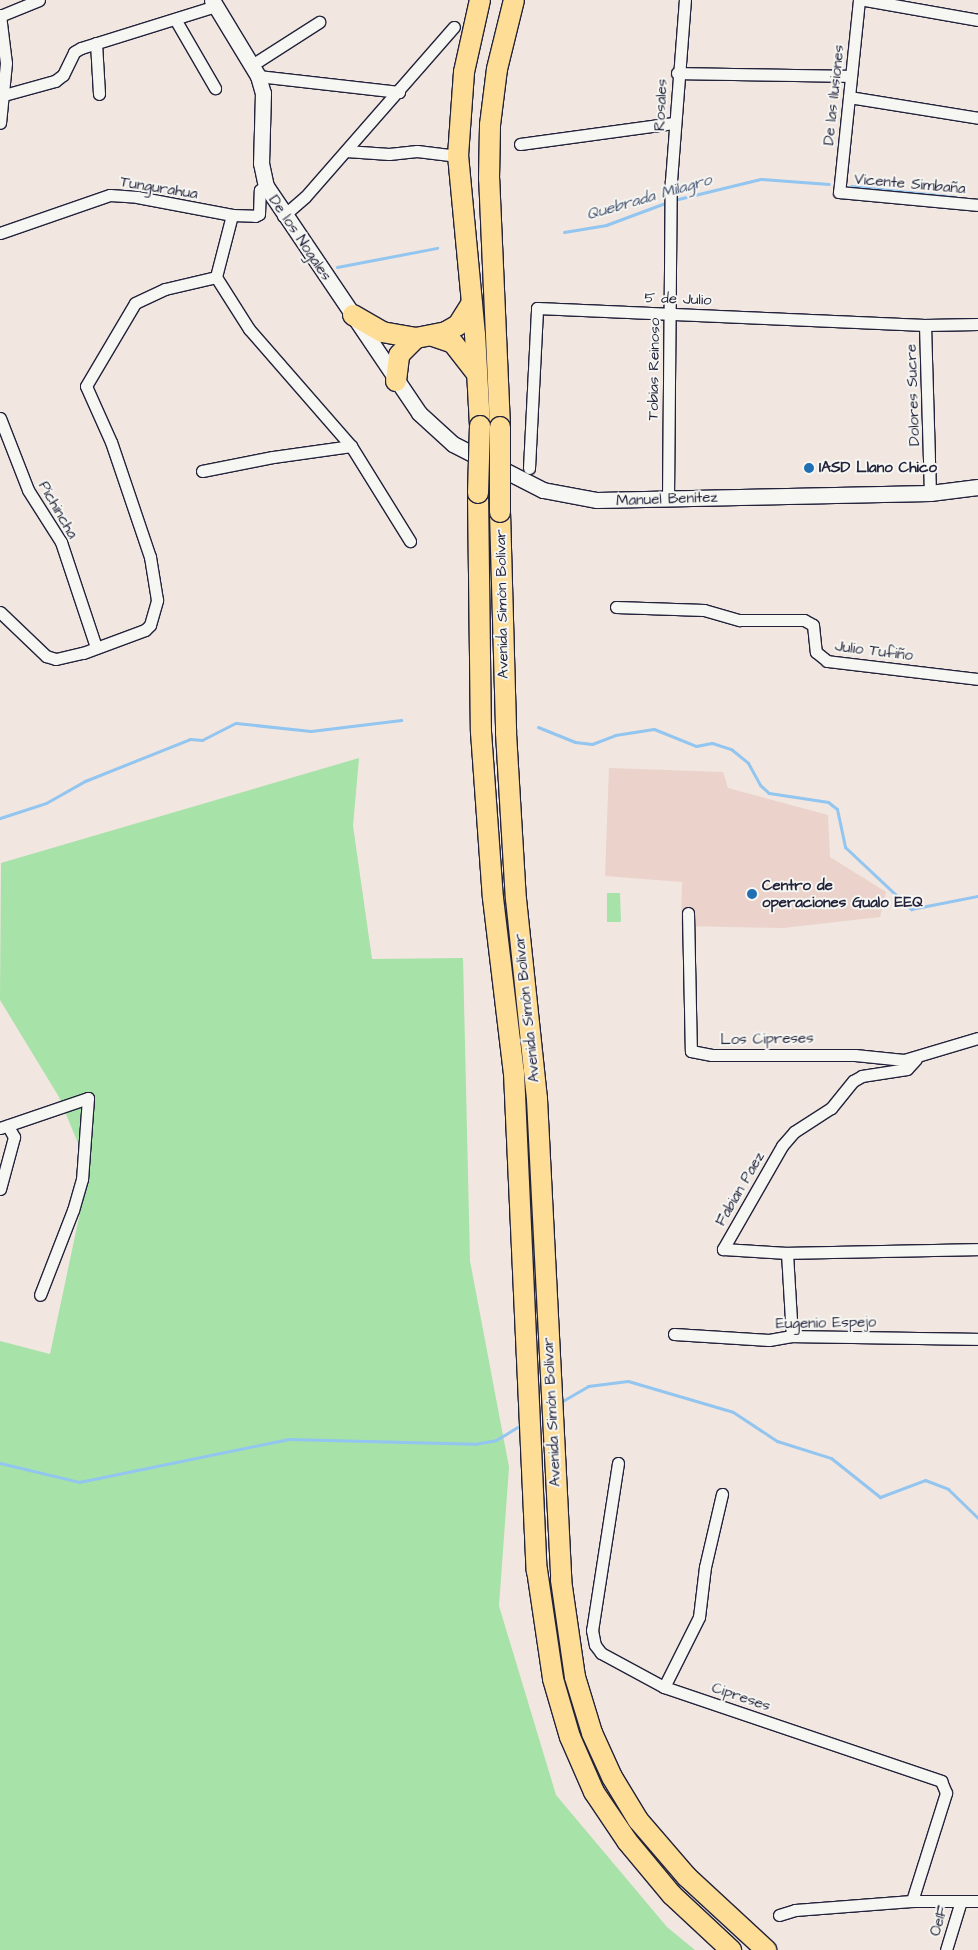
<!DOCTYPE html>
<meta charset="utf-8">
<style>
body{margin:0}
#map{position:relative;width:978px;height:1950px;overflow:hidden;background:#f1e6e0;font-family:"Architects Daughter",sans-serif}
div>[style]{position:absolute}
.built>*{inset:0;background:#ebd2cb}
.green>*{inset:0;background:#a7e2a8}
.stream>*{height:3px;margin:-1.5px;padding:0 1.5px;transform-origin:1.5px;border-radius:1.5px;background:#92c5ef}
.roads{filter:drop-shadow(1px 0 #22223b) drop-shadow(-1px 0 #22223b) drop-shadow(0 1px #22223b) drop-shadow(0 -1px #22223b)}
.minor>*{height:11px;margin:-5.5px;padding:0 5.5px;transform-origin:5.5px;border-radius:5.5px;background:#f6f6f2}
.tertiary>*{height:15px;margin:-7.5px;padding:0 7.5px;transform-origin:7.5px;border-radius:7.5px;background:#f6f6f2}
.trunk>*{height:20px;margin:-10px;padding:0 10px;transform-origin:10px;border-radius:10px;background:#fedd96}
.bridges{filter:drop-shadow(1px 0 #22223b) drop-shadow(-1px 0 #22223b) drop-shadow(0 1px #22223b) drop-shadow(0 -1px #22223b)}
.trunk-bridge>*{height:20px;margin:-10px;padding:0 10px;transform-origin:10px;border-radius:10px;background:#fedd96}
.dots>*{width:14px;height:14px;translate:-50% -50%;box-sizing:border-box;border:2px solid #f6f6f2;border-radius:50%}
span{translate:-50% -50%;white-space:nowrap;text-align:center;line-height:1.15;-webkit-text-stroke:4px #f6f6f2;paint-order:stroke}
.street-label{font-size:15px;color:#22223b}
.poi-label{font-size:15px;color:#22223b;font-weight:700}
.left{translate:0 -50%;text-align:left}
.water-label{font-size:16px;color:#445371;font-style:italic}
</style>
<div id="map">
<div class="built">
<div style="clip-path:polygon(609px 768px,723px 772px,728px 788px,828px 815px,830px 857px,886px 892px,880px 917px,783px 928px,681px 926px,682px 882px,605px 876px)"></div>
</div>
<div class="green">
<div style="clip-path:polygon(359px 758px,353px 826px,372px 959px,463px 958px,470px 1261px,509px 1467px,499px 1606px,556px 1795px,667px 1927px,695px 1950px,0 1950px,0 1341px,50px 1354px,89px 1170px,59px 1097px,0 1000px,1px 863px)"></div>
<div style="clip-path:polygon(607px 893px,620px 893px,621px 922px,607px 922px)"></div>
</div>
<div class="stream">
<div style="left:851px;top:186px;width:105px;rotate:6deg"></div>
<div style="left:674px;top:200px;width:89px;rotate:-13.6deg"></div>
<div style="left:761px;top:179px;width:68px;rotate:4.2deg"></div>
<div style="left:564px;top:232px;width:43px;rotate:-9.5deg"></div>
<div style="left:606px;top:225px;width:66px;rotate:-20.4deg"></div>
<div style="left:337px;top:267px;width:102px;rotate:-10.8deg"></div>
<div style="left:538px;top:727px;width:40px;rotate:22deg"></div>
<div style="left:575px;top:742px;width:17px;rotate:7deg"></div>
<div style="left:592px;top:744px;width:25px;rotate:-21deg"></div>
<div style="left:615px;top:735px;width:39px;rotate:-9deg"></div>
<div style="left:654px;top:729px;width:45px;rotate:22deg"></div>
<div style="left:696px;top:746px;width:16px;rotate:-11deg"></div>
<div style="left:712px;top:743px;width:20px;rotate:18deg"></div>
<div style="left:731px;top:749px;width:22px;rotate:39deg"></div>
<div style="left:748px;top:763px;width:25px;rotate:61deg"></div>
<div style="left:760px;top:785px;width:12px;rotate:42deg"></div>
<div style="left:769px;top:793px;width:60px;rotate:8.7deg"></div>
<div style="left:828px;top:802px;width:11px;rotate:38deg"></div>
<div style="left:837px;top:809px;width:39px;rotate:78deg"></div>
<div style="left:845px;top:847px;width:91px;rotate:43.2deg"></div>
<div style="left:911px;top:909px;width:68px;rotate:-11deg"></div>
<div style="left:0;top:818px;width:48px;rotate:-18.1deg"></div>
<div style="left:46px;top:803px;width:45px;rotate:-29.4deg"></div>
<div style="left:85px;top:781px;width:113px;rotate:-21.8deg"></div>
<div style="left:190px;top:739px;width:12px;rotate:5deg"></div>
<div style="left:202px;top:740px;width:38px;rotate:-27deg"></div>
<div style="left:236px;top:723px;width:75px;rotate:6.1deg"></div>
<div style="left:311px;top:731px;width:91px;rotate:-7deg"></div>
<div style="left:559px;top:1403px;width:34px;rotate:-30deg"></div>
<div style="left:588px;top:1386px;width:40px;rotate:-7.1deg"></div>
<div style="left:628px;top:1381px;width:109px;rotate:16.4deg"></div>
<div style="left:733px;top:1412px;width:53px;rotate:33.4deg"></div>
<div style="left:777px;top:1441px;width:57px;rotate:17.5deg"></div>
<div style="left:831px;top:1458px;width:63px;rotate:38.5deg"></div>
<div style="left:880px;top:1497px;width:48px;rotate:-20.7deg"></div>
<div style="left:925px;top:1480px;width:25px;rotate:21deg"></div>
<div style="left:948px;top:1489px;width:42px;rotate:44deg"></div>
<div style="left:0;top:1463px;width:81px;rotate:13.5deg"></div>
<div style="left:79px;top:1482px;width:213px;rotate:-11.6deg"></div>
<div style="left:288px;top:1439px;width:186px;rotate:1.5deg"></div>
<div style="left:474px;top:1444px;width:22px;rotate:-10deg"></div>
<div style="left:496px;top:1440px;width:31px;rotate:-31deg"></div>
</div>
<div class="roads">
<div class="minor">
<div style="left:859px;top:0;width:193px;rotate:95.9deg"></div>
<div style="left:839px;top:192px;width:140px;rotate:5.3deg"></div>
<div style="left:865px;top:0;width:115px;rotate:10deg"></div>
<div style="left:0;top:15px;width:48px;rotate:82.9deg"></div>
<div style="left:6px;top:63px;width:60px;rotate:95.7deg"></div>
<div style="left:0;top:16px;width:42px;rotate:-22.3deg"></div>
<div style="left:175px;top:19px;width:80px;rotate:59.9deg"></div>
<div style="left:96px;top:43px;width:51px;rotate:86.6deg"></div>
<div style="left:252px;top:65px;width:80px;rotate:-32.7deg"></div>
<div style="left:677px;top:73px;width:173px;rotate:1deg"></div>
<div style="left:258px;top:76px;width:142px;rotate:6.5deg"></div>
<div style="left:4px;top:95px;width:53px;rotate:-15.4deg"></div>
<div style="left:55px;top:81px;width:10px;rotate:-37deg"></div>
<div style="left:63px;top:75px;width:25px;rotate:-64deg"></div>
<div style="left:74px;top:52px;width:8px;rotate:-30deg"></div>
<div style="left:81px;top:48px;width:141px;rotate:-17.3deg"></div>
<div style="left:849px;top:97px;width:131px;rotate:9.2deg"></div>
<div style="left:520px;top:144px;width:155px;rotate:-7.8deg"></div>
<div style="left:346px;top:151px;width:43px;rotate:4deg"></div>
<div style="left:389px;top:154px;width:28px;rotate:-6deg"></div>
<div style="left:417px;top:151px;width:41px;rotate:7deg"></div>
<div style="left:232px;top:215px;width:64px;rotate:104.5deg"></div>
<div style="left:216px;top:277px;width:62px;rotate:57.6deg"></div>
<div style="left:249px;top:329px;width:155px;rotate:48.9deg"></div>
<div style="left:351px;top:446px;width:112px;rotate:58.2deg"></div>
<div style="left:283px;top:216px;width:29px;rotate:-41deg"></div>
<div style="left:305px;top:197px;width:226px;rotate:-48.8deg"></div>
<div style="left:0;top:233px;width:116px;rotate:-19.1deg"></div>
<div style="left:110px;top:195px;width:27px;rotate:4deg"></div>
<div style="left:137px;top:197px;width:97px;rotate:10.7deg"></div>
<div style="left:232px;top:215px;width:23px;rotate:2deg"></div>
<div style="left:255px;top:216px;width:4px;rotate:-27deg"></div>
<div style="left:259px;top:214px;width:24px;rotate:-88deg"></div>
<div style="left:260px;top:190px;width:7px;rotate:-34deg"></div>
<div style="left:925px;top:325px;width:168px;rotate:88.3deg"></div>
<div style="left:0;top:418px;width:77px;rotate:68.7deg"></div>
<div style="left:28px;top:490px;width:62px;rotate:57.6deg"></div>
<div style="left:61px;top:542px;width:111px;rotate:71.6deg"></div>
<div style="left:529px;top:468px;width:160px;rotate:-87.1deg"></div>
<div style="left:537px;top:308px;width:388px;rotate:2.5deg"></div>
<div style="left:925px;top:325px;width:53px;rotate:-1.1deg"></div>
<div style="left:202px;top:471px;width:72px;rotate:-11.2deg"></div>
<div style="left:273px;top:457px;width:79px;rotate:-8deg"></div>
<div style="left:668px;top:498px;width:317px;rotate:-89.5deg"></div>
<div style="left:671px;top:181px;width:182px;rotate:-85.6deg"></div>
<div style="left:616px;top:607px;width:88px;rotate:2deg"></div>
<div style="left:704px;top:610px;width:37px;rotate:16deg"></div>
<div style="left:740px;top:620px;width:64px"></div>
<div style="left:804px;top:620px;width:10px;rotate:29deg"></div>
<div style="left:813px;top:625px;width:27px;rotate:84deg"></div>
<div style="left:816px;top:652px;width:14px;rotate:39deg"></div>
<div style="left:827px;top:661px;width:152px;rotate:6.8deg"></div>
<div style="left:0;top:612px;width:64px;rotate:43.7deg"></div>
<div style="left:46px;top:656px;width:10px;rotate:17deg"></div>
<div style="left:56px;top:659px;width:28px;rotate:-13deg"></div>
<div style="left:83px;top:653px;width:66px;rotate:-20.4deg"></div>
<div style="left:145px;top:630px;width:7px;rotate:-45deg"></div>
<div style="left:150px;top:625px;width:26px;rotate:-74deg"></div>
<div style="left:157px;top:600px;width:44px;rotate:-99.2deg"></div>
<div style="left:150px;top:557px;width:121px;rotate:-108.7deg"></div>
<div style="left:111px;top:442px;width:61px;rotate:-114.1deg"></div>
<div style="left:86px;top:386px;width:96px;rotate:-59.4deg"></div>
<div style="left:135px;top:303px;width:33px;rotate:-25deg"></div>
<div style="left:165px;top:289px;width:52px;rotate:-13.2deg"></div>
<div style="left:688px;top:913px;width:138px;rotate:88.8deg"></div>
<div style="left:691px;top:1051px;width:21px;rotate:11deg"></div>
<div style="left:712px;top:1055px;width:143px"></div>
<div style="left:855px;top:1055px;width:49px;rotate:5.8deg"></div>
<div style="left:904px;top:1060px;width:77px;rotate:-16.6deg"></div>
<div style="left:916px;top:1059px;width:13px;rotate:132deg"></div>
<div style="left:907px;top:1069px;width:46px;rotate:171.2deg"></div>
<div style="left:862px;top:1076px;width:10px;rotate:151deg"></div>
<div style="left:853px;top:1081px;width:35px;rotate:129deg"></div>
<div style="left:831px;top:1108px;width:44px;rotate:147deg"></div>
<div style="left:794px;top:1132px;width:18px;rotate:131deg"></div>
<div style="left:782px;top:1146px;width:119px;rotate:119.8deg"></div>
<div style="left:723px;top:1249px;width:64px;rotate:3.6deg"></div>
<div style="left:787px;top:1253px;width:191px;rotate:-1.2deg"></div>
<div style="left:0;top:1128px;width:93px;rotate:-18.8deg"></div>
<div style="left:88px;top:1098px;width:81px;rotate:94.2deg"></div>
<div style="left:82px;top:1179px;width:32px;rotate:106deg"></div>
<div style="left:73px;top:1210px;width:91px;rotate:111.2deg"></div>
<div style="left:0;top:1189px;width:54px;rotate:-74.9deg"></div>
<div style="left:14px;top:1137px;width:13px;rotate:-119deg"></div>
<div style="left:787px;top:1253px;width:83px;rotate:86.6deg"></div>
<div style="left:674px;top:1334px;width:95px;rotate:3.6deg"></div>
<div style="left:769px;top:1340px;width:23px;rotate:-10deg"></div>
<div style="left:792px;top:1336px;width:186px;rotate:0.9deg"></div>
<div style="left:618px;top:1463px;width:169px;rotate:98.8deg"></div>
<div style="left:592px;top:1630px;width:15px;rotate:79deg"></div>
<div style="left:595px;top:1645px;width:10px;rotate:53deg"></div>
<div style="left:601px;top:1653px;width:72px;rotate:28.4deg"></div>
<div style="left:664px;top:1687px;width:293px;rotate:18.7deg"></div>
<div style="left:941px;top:1781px;width:13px;rotate:67deg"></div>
<div style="left:946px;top:1793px;width:113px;rotate:107.5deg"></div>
<div style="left:664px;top:1687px;width:78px;rotate:-63.4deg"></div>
<div style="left:699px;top:1617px;width:50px;rotate:-83.2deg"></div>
<div style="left:705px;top:1567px;width:75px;rotate:-76.9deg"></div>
<div style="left:779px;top:1915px;width:17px;rotate:-17deg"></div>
<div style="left:795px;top:1910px;width:117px;rotate:-4.4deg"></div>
<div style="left:912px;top:1901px;width:66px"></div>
<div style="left:946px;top:1950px;width:51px;rotate:-73deg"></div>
</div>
<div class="tertiary">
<div style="left:212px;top:0;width:89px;rotate:58.8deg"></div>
<div style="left:258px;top:76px;width:18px;rotate:74deg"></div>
<div style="left:263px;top:93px;width:70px;rotate:91.6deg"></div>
<div style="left:261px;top:163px;width:24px;rotate:78deg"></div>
<div style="left:266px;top:186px;width:274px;rotate:56deg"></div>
<div style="left:419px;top:413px;width:46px;rotate:42.4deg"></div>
<div style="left:453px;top:444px;width:101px;rotate:27.1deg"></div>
<div style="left:543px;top:490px;width:55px;rotate:10.5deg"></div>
<div style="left:597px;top:500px;width:333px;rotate:-1.2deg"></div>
<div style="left:930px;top:493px;width:48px;rotate:-7.1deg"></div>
</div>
<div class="trunk">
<div style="left:353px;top:315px;width:34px;rotate:30deg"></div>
<div style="left:382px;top:332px;width:35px;rotate:10deg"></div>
<div style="left:416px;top:338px;width:31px;rotate:-11deg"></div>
<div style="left:446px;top:332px;width:14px;rotate:-30deg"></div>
<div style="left:458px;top:325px;width:26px;rotate:-58deg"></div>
<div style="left:433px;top:336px;width:21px;rotate:19deg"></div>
<div style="left:453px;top:343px;width:39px;rotate:52deg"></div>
<div style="left:396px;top:381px;width:26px;rotate:-83deg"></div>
<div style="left:399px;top:355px;width:24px;rotate:-45deg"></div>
<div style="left:480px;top:426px;width:91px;rotate:-93.1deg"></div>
<div style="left:475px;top:335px;width:180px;rotate:-95.4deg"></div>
<div style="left:458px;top:156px;width:84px;rotate:-85.9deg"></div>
<div style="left:464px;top:72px;width:74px;rotate:-77.5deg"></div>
<div style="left:500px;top:427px;width:248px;rotate:-92.5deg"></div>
<div style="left:489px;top:179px;width:54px;rotate:-88.9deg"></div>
<div style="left:490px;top:125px;width:56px;rotate:-82.9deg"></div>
<div style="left:497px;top:69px;width:71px;rotate:-76.2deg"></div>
<div style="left:478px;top:493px;width:239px;rotate:89.3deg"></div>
<div style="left:481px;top:732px;width:166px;rotate:85.9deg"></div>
<div style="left:493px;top:898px;width:176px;rotate:83.2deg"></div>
<div style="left:514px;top:1073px;width:498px;rotate:87.4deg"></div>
<div style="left:537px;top:1570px;width:110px;rotate:81.6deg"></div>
<div style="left:553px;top:1679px;width:60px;rotate:73.7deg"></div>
<div style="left:570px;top:1737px;width:60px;rotate:66.4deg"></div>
<div style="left:594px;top:1792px;width:59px;rotate:56deg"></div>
<div style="left:627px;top:1841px;width:70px;rotate:50.2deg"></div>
<div style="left:672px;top:1895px;width:81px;rotate:43deg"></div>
<div style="left:500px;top:512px;width:221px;rotate:88.4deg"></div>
<div style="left:506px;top:733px;width:166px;rotate:86.6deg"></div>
<div style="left:516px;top:899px;width:201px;rotate:84deg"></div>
<div style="left:537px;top:1099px;width:482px;rotate:87.1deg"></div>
<div style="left:561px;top:1580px;width:98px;rotate:81.8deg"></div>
<div style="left:575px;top:1677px;width:59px;rotate:73.1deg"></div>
<div style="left:592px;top:1733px;width:48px;rotate:65.6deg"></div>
<div style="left:612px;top:1777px;width:50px;rotate:58.8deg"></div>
<div style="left:638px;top:1820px;width:75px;rotate:49.3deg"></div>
<div style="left:687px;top:1877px;width:108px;rotate:42.7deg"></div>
</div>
</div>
<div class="bridges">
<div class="trunk-bridge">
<div style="left:478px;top:493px;width:67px;rotate:-88.3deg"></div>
<div style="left:500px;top:512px;width:85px;rotate:-90deg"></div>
</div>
</div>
<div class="dots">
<div style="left:809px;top:468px;background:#1f6fb2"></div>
<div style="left:752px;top:894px;background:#1f6fb2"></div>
</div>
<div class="street-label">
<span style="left:834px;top:95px;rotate:-84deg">De las Ilusiones</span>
<span style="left:661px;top:105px;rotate:-87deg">Rosales</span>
<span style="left:910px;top:184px;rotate:5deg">Vicente Simbaña</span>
<span style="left:159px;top:188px;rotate:9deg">Tungurahua</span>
<span style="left:300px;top:238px;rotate:56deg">De los Nogales</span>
<span style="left:678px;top:299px;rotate:2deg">5 de Julio</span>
<span style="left:654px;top:369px;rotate:-89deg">Tobias Reinoso</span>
<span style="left:913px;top:395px;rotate:-92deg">Dolores Sucre</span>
<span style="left:667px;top:499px;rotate:-2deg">Manuel Benítez</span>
<span style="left:58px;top:510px;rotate:60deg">Pichincha</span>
<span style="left:502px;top:604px;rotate:-91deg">Avenida Simón Bolívar</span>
<span style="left:874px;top:651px;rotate:7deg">Julio Tufiño</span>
<span style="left:527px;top:1008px;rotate:-96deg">Avenida Simón Bolívar</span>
<span style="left:767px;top:1039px;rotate:-1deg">Los Cipreses</span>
<span style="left:740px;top:1189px;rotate:-60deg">Fabian Paez</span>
<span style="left:826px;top:1323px;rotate:-1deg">Eugenio Espejo</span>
<span style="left:552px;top:1412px;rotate:-93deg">Avenida Simón Bolívar</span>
<span style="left:741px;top:1697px;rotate:19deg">Cipreses</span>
<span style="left:939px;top:1921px;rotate:-73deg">Oe1F</span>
</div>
<div class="poi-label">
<span class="left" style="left:819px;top:468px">IASD Llano Chico</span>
<span class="left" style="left:762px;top:894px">Centro de<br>operaciones Gualo EEQ</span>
</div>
<div class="water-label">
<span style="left:649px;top:197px;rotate:-16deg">Quebrada Milagro</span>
</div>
</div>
